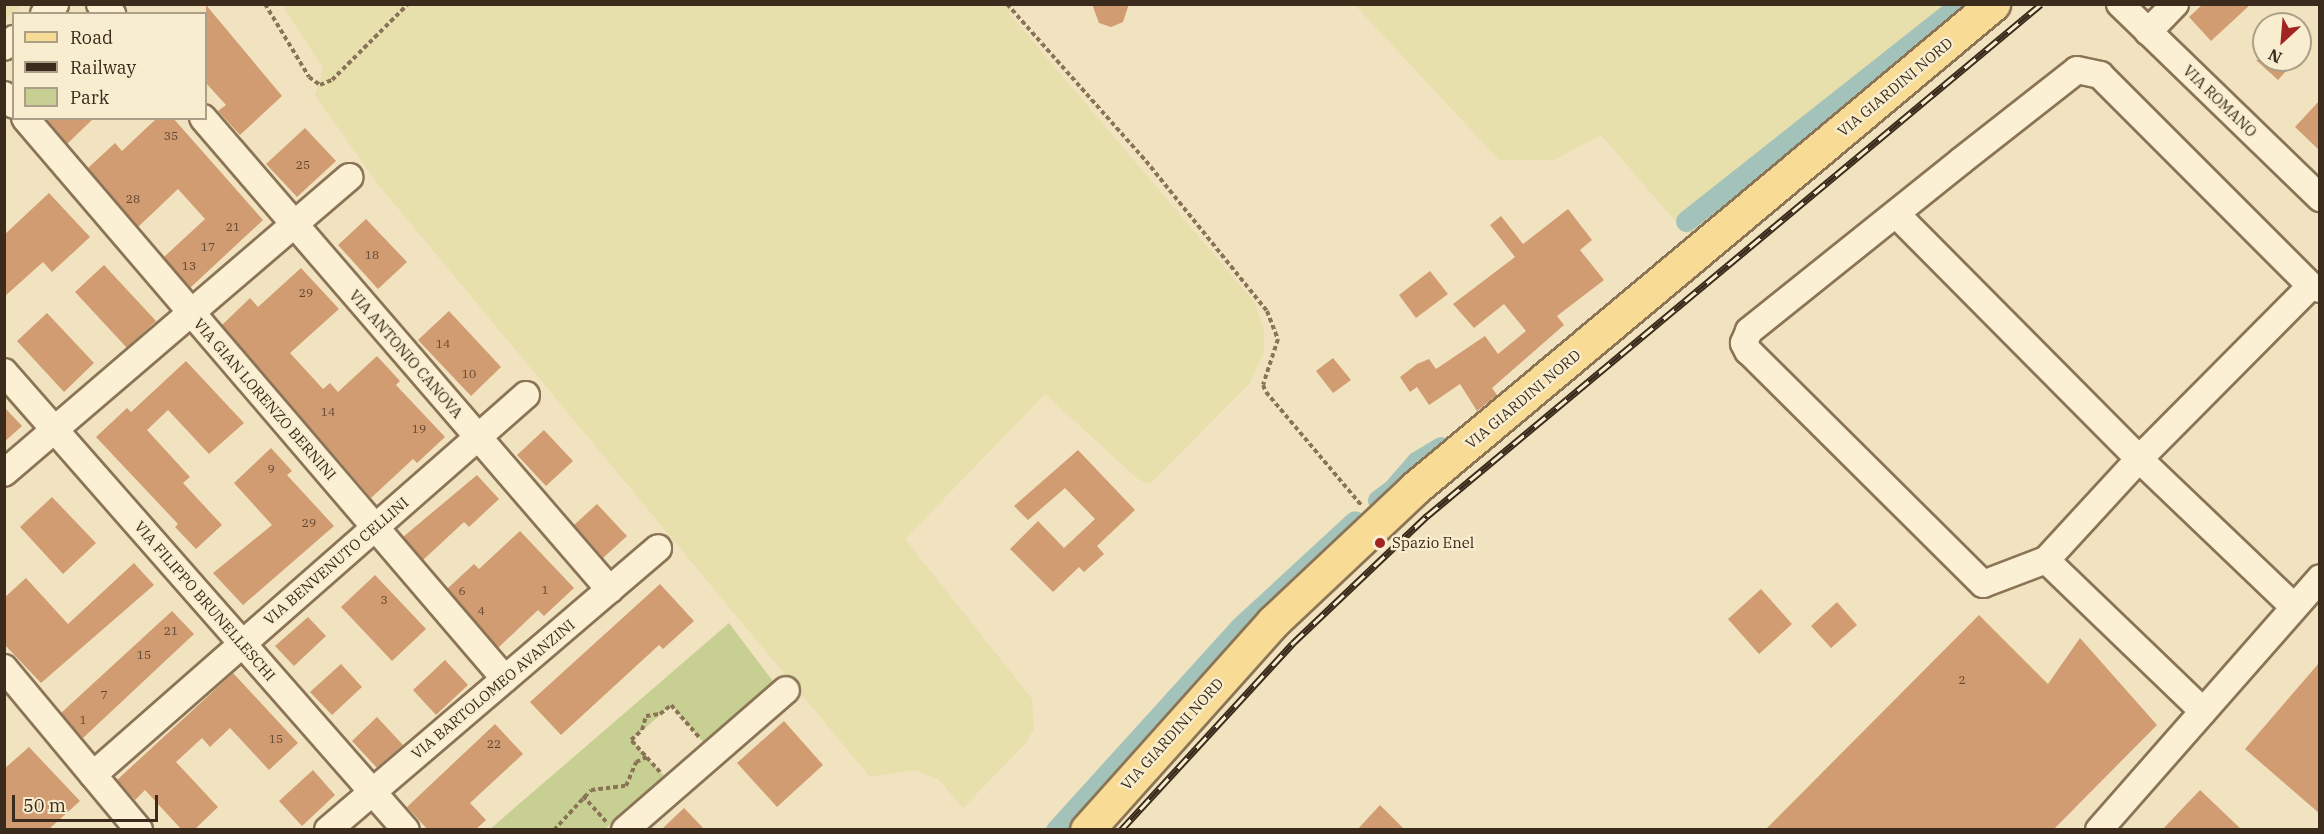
<!DOCTYPE html>
<style>
body{margin:0}
#map{position:relative;width:2324px;height:834px;overflow:hidden;background:#f1e3bf;font-family:"IBM Plex Serif",serif}
div>[style]{position:absolute}
.farmland>*{inset:0;background:#e7dfac}
.green>*{inset:0;background:#c7d092}
.canal>*{height:21px;margin:-10.5px;padding:0 10.5px;transform-origin:10.5px;border-radius:10.5px;background:#a3c3ba}
.building>*{inset:0;background:#d29c72}
.path>*{height:4px;margin-top:-2px;transform-origin:0;background:repeating-linear-gradient(90deg,#8b7456 0 4.5px,transparent 0 7.5px)}
.roads{filter:drop-shadow(2px 0 #8b7456) drop-shadow(-2px 0 #8b7456) drop-shadow(0 2px #8b7456) drop-shadow(0 -2px #8b7456)}
.minor>*{height:26px;margin:-13px;padding:0 13px;transform-origin:13px;border-radius:13px;background:#fbf0d3}
.major>*{height:33px;margin:-16.5px;padding:0 16.5px;transform-origin:16.5px;border-radius:16.5px;background:#f8db94}
.rail>*{height:7px;margin-top:-3.5px;transform-origin:0;background:repeating-linear-gradient(90deg,#f8edcf 0 14px,#3a2b1c 0 28px);box-sizing:border-box;border-block:2px solid #3a2b1c}
.dots>*{width:16px;height:16px;translate:-50% -50%;box-sizing:border-box;border:3px solid #f8edcf;border-radius:50%}
span{translate:-50% -50%;white-space:nowrap;text-align:center;line-height:1.15;-webkit-text-stroke:4.5px #f8edcf;paint-order:stroke}
.number-label{font-size:12px;color:#604732}
.number-label span{-webkit-text-stroke-width:0}
.street-label{font-size:15px;color:#3a2b1c}
.poi-label{font-size:15px;color:#3a2b1c}
.left{translate:0 -50%;text-align:left}
.frame{position:absolute;inset:0;border:6px solid #3a2b1c;pointer-events:none}
.legend{position:absolute;left:12px;top:12px;width:195px;height:108px;box-sizing:border-box;background:#f8edcf;border:2px solid #ac9f87;margin:0;padding:8px 10px;list-style:none;font-size:18px;color:#3a2b1c}
.legend li{display:flex;align-items:center;gap:12px;height:30px}
.legend b{width:30px;border:2px solid #ac9f87}
.north{position:absolute;left:2252px;top:12px;width:60px;height:60px;box-sizing:border-box;background:#f8edcf;border:2px solid #ac9f87;border-radius:50%;rotate:206deg;font-size:16px;font-weight:700;line-height:24px;text-align:center;color:#3a2b1c}
.north::after{content:'';display:block;margin:auto;width:21px;height:27px;background:#9f2422;clip-path:polygon(50% 0,100% 100%,50% 72%,0 100%)}
.scale{position:absolute;left:12px;top:795px;width:146px;height:27px;box-sizing:border-box;border:3px solid #3a2b1c;border-top:0;padding-left:8px;font-size:18px;line-height:21px;white-space:nowrap;color:#3a2b1c;-webkit-text-stroke:4px #f8edcf;paint-order:stroke}
</style>
<div id="map">
<div class="farmland">
<div style="clip-path:polygon(5px 4px,23px 4px,23px 5px,5px 20px)"></div>
<div style="clip-path:polygon(282px 5px,1014px 5px,1008px 12px,1255px 303px,1264px 331px,1264px 352px,1250px 383px,1150px 484px,1139px 480px,1045px 394px,905px 539px,1032px 699px,1034px 729px,1025px 744px,963px 808px,938px 779px,915px 770px,870px 777px,377px 183px,315px 95px,323px 68px)"></div>
<div style="clip-path:polygon(1355px 5px,1954px 5px,1689px 237px,1601px 135px,1554px 160px,1499px 160px)"></div>
</div>
<div class="green">
<div style="clip-path:polygon(729px 623px,775px 684px,704px 743px,671px 705px,632px 740px,665px 777px,605px 829px,489px 830px)"></div>
</div>
<div class="canal">
<div style="left:1686px;top:221px;width:350px;rotate:-38.3deg"></div>
<div style="left:1378px;top:500px;width:17px;rotate:-36deg"></div>
<div style="left:1392px;top:490px;width:37px;rotate:-49deg"></div>
<div style="left:1416px;top:462px;width:29px;rotate:-31deg"></div>
<div style="left:1056px;top:830px;width:274px;rotate:-47.8deg"></div>
<div style="left:1240px;top:627px;width:156px;rotate:-42.7deg"></div>
</div>
<div class="building">
<div style="clip-path:polygon(1092px 4px,1129px 4px,1123px 22px,1111px 27px,1099px 23px)"></div>
<div style="clip-path:polygon(2203px 4px,2251px 4px,2211px 41px,2189px 17px)"></div>
<div style="clip-path:polygon(206px 5px,282px 96px,240px 135px,218px 111px,226px 105px,206px 83px)"></div>
<div style="clip-path:polygon(2256px 60px,2296px 60px,2278px 80px)"></div>
<div style="clip-path:polygon(2319px 101px,2319px 150px,2295px 127px)"></div>
<div style="clip-path:polygon(45px 118px,94px 118px,67px 144px)"></div>
<div style="clip-path:polygon(157px 118px,173px 118px,263px 220px,190px 288px,164px 257px,205px 219px,178px 189px,138px 227px,88px 168px,115px 143px,122px 151px)"></div>
<div style="clip-path:polygon(305px 128px,336px 161px,297px 197px,266px 164px)"></div>
<div style="clip-path:polygon(49px 193px,90px 237px,52px 272px,43px 262px,4px 297px,4px 235px)"></div>
<div style="clip-path:polygon(1568px 209px,1592px 240px,1580px 250px,1604px 280px,1557px 316px,1564px 325px,1492px 388px,1497px 395px,1477px 411px,1460px 384px,1429px 405px,1417px 387px,1410px 392px,1400px 377px,1417px 364px,1429px 359px,1436px 369px,1485px 336px,1498px 354px,1526px 331px,1504px 304px,1474px 328px,1453px 304px,1515px 257px,1490px 225px,1501px 216px,1523px 244px)"></div>
<div style="clip-path:polygon(366px 219px,407px 262px,378px 289px,338px 245px)"></div>
<div style="clip-path:polygon(104px 265px,156px 321px,127px 348px,75px 292px)"></div>
<div style="clip-path:polygon(301px 268px,339px 309px,290px 353px,323px 389px,330px 383px,338px 392px,377px 356px,400px 381px,396px 385px,445px 437px,417px 463px,413px 459px,371px 498px,222px 325px,250px 298px,258px 307px)"></div>
<div style="clip-path:polygon(1430px 271px,1448px 294px,1416px 318px,1399px 295px)"></div>
<div style="clip-path:polygon(449px 311px,501px 367px,471px 396px,418px 340px)"></div>
<div style="clip-path:polygon(47px 313px,94px 363px,64px 392px,17px 341px)"></div>
<div style="clip-path:polygon(1333px 358px,1351px 380px,1333px 393px,1316px 371px)"></div>
<div style="clip-path:polygon(186px 361px,244px 423px,209px 454px,168px 410px,147px 430px,190px 477px,183px 483px,222px 525px,196px 549px,175px 527px,178px 524px,96px 437px,127px 408px,131px 412px)"></div>
<div style="clip-path:polygon(4px 407px,22px 426px,4px 442px)"></div>
<div style="clip-path:polygon(544px 430px,573px 461px,546px 486px,517px 455px)"></div>
<div style="clip-path:polygon(271px 448px,292px 471px,287px 475px,334px 526px,243px 605px,213px 573px,272px 525px,234px 483px)"></div>
<div style="clip-path:polygon(1078px 450px,1135px 510px,1097px 546px,1104px 554px,1084px 572px,1079px 567px,1053px 592px,1010px 549px,1038px 521px,1064px 548px,1095px 519px,1065px 488px,1028px 520px,1014px 506px)"></div>
<div style="clip-path:polygon(477px 475px,499px 499px,469px 527px,464px 522px,423px 560px,403px 537px)"></div>
<div style="clip-path:polygon(52px 497px,96px 543px,63px 574px,20px 527px)"></div>
<div style="clip-path:polygon(597px 504px,627px 536px,603px 558px,574px 525px)"></div>
<div style="clip-path:polygon(520px 531px,574px 588px,544px 616px,538px 610px,498px 648px,447px 589px,474px 564px,479px 569px)"></div>
<div style="clip-path:polygon(134px 563px,154px 585px,41px 683px,4px 644px,4px 598px,26px 578px,68px 624px)"></div>
<div style="clip-path:polygon(375px 575px,426px 629px,392px 661px,341px 607px)"></div>
<div style="clip-path:polygon(660px 584px,694px 621px,663px 649px,659px 645px,561px 735px,530px 702px)"></div>
<div style="clip-path:polygon(1761px 589px,1792px 624px,1759px 654px,1728px 619px)"></div>
<div style="clip-path:polygon(1837px 602px,1857px 625px,1831px 648px,1811px 626px)"></div>
<div style="clip-path:polygon(172px 611px,194px 634px,83px 738px,61px 713px)"></div>
<div style="clip-path:polygon(1979px 615px,2048px 684px,2080px 638px,2157px 725px,2053px 830px,1765px 830px)"></div>
<div style="clip-path:polygon(308px 617px,326px 636px,294px 666px,275px 646px)"></div>
<div style="clip-path:polygon(445px 660px,468px 685px,436px 715px,413px 690px)"></div>
<div style="clip-path:polygon(2319px 663px,2319px 813px,2245px 749px)"></div>
<div style="clip-path:polygon(341px 664px,362px 687px,332px 715px,310px 692px)"></div>
<div style="clip-path:polygon(233px 673px,298px 743px,269px 770px,230px 728px,210px 747px,202px 738px,176px 762px,218px 807px,194px 830px,182px 830px,145px 790px,135px 800px,117px 780px)"></div>
<div style="clip-path:polygon(377px 717px,403px 745px,377px 768px,352px 741px)"></div>
<div style="clip-path:polygon(784px 721px,823px 765px,777px 807px,737px 763px)"></div>
<div style="clip-path:polygon(495px 724px,523px 754px,470px 803px,486px 820px,475px 830px,428px 830px,407px 807px)"></div>
<div style="clip-path:polygon(29px 747px,80px 801px,48px 830px,4px 830px,4px 769px)"></div>
<div style="clip-path:polygon(313px 770px,335px 795px,302px 826px,279px 801px)"></div>
<div style="clip-path:polygon(2200px 790px,2242px 830px,2162px 830px)"></div>
<div style="clip-path:polygon(1380px 805px,1405px 830px,1357px 830px)"></div>
<div style="clip-path:polygon(684px 808px,705px 830px,661px 830px)"></div>
</div>
<div class="path">
<div style="left:265px;top:4px;width:85px;rotate:58.9deg"></div>
<div style="left:309px;top:77px;width:14px;rotate:36deg"></div>
<div style="left:320px;top:85px;width:13px;rotate:-23deg"></div>
<div style="left:332px;top:80px;width:107px;rotate:-45deg"></div>
<div style="left:1007px;top:4px;width:210px;rotate:48.5deg"></div>
<div style="left:1146px;top:161px;width:193px;rotate:51.1deg"></div>
<div style="left:1267px;top:311px;width:30px;rotate:69deg"></div>
<div style="left:1278px;top:339px;width:48px;rotate:108.1deg"></div>
<div style="left:1263px;top:385px;width:8px;rotate:67deg"></div>
<div style="left:1266px;top:392px;width:149px;rotate:49.9deg"></div>
<div style="left:660px;top:772px;width:43px;rotate:-132.2deg"></div>
<div style="left:631px;top:740px;width:15px;rotate:-42deg"></div>
<div style="left:642px;top:730px;width:15px;rotate:-74deg"></div>
<div style="left:646px;top:716px;width:14px;rotate:-8deg"></div>
<div style="left:660px;top:714px;width:14px;rotate:-39deg"></div>
<div style="left:671px;top:705px;width:43px;rotate:48.8deg"></div>
<div style="left:583px;top:796px;width:36px;rotate:48deg"></div>
<div style="left:514px;top:830px;width:4px"></div>
<div style="left:554px;top:830px;width:54px;rotate:-47.2deg"></div>
<div style="left:591px;top:790px;width:35px;rotate:-7deg"></div>
<div style="left:626px;top:786px;width:26px;rotate:-67deg"></div>
<div style="left:636px;top:762px;width:12px;rotate:-24deg"></div>
</div>
<div class="roads">
<div class="minor">
<div style="left:100px;top:4px;width:16px;rotate:40deg"></div>
<div style="left:2120px;top:4px;width:279px;rotate:44.1deg"></div>
<div style="left:44px;top:14px;width:15px;rotate:-42deg"></div>
<div style="left:2148px;top:32px;width:39px;rotate:-46deg"></div>
<div style="left:4px;top:47px;width:13px;rotate:-39deg"></div>
<div style="left:4px;top:95px;width:14px;rotate:45deg"></div>
<div style="left:25px;top:118px;width:738px;rotate:49.45deg"></div>
<div style="left:203px;top:118px;width:623px;rotate:49.23deg"></div>
<div style="left:1896px;top:214px;width:345px;rotate:45.2deg"></div>
<div style="left:2139px;top:459px;width:137px;rotate:132.6deg"></div>
<div style="left:2046px;top:560px;width:67px;rotate:159.1deg"></div>
<div style="left:1983px;top:584px;width:331px;rotate:-135.2deg"></div>
<div style="left:1748px;top:351px;width:9px;rotate:-117deg"></div>
<div style="left:1744px;top:343px;width:13px;rotate:-67deg"></div>
<div style="left:1749px;top:331px;width:272px;rotate:-38.7deg"></div>
<div style="left:1961px;top:161px;width:147px;rotate:-38.1deg"></div>
<div style="left:2077px;top:70px;width:24px;rotate:12deg"></div>
<div style="left:2100px;top:75px;width:298px;rotate:45deg"></div>
<div style="left:4px;top:372px;width:609px;rotate:48.73deg"></div>
<div style="left:4px;top:473px;width:455px;rotate:-40.6deg"></div>
<div style="left:2046px;top:560px;width:218px;rotate:43.9deg"></div>
<div style="left:2293px;top:606px;width:213px;rotate:-136.3deg"></div>
<div style="left:2139px;top:459px;width:244px;rotate:-45.2deg"></div>
<div style="left:2311px;top:286px;width:9px;rotate:18deg"></div>
<div style="left:4px;top:668px;width:211px;rotate:50.2deg"></div>
<div style="left:93px;top:775px;width:576px;rotate:-41.27deg"></div>
<div style="left:328px;top:830px;width:434px;rotate:-40.5deg"></div>
<div style="left:625px;top:830px;width:213px;rotate:-41deg"></div>
<div style="left:2099px;top:830px;width:335px;rotate:-48.7deg"></div>
</div>
<div class="major">
<div style="left:1087px;top:830px;width:279px;rotate:-48.2deg"></div>
<div style="left:1273px;top:622px;width:195px;rotate:-43.3deg"></div>
<div style="left:1415px;top:488px;width:754px;rotate:-39.94deg"></div>
</div>
</div>
<div class="rail">
<div style="left:1121px;top:830px;width:254px;rotate:-47.4deg"></div>
<div style="left:1293px;top:643px;width:185px;rotate:-43.5deg"></div>
<div style="left:1427px;top:516px;width:799px;rotate:-39.82deg"></div>
</div>
<div class="dots">
<div style="left:1380px;top:543px;background:#9f2422"></div>
</div>
<div class="number-label">
<span style="left:171px;top:136px">35</span>
<span style="left:303px;top:165px">25</span>
<span style="left:133px;top:199px">28</span>
<span style="left:233px;top:227px">21</span>
<span style="left:208px;top:247px">17</span>
<span style="left:372px;top:255px">18</span>
<span style="left:189px;top:266px">13</span>
<span style="left:306px;top:293px">29</span>
<span style="left:443px;top:344px">14</span>
<span style="left:469px;top:374px">10</span>
<span style="left:328px;top:412px">14</span>
<span style="left:419px;top:429px">19</span>
<span style="left:271px;top:469px">9</span>
<span style="left:309px;top:523px">29</span>
<span style="left:545px;top:590px">1</span>
<span style="left:462px;top:591px">6</span>
<span style="left:384px;top:600px">3</span>
<span style="left:481px;top:611px">4</span>
<span style="left:171px;top:631px">21</span>
<span style="left:144px;top:655px">15</span>
<span style="left:1962px;top:680px">2</span>
<span style="left:104px;top:695px">7</span>
<span style="left:83px;top:720px">1</span>
<span style="left:276px;top:739px">15</span>
<span style="left:494px;top:744px">22</span>
</div>
<div class="street-label">
<span style="left:1895px;top:87px;rotate:-40deg">VIA GIARDINI NORD</span>
<span style="left:2220px;top:101px;rotate:44deg">VIA ROMANO</span>
<span style="left:406px;top:354px;rotate:49deg">VIA ANTONIO CANOVA</span>
<span style="left:265px;top:399px;rotate:49deg">VIA GIAN LORENZO BERNINI</span>
<span style="left:1523px;top:399px;rotate:-40deg">VIA GIARDINI NORD</span>
<span style="left:336px;top:561px;rotate:-41deg">VIA BENVENUTO CELLINI</span>
<span style="left:205px;top:601px;rotate:49deg">VIA FILIPPO BRUNELLESCHI</span>
<span style="left:493px;top:689px;rotate:-40deg">VIA BARTOLOMEO AVANZINI</span>
<span style="left:1172px;top:734px;rotate:-48deg">VIA GIARDINI NORD</span>
</div>
<div class="poi-label">
<span class="left" style="left:1392px;top:543px">Spazio Enel</span>
</div>
<div class="frame"></div>
<ul class="legend">
<li><b style="height:8px;background:#f8db94"></b>Road</li>
<li><b style="height:8px;background:#3a2b1c"></b>Railway</li>
<li><b style="height:16px;background:#c7d092"></b>Park</li>
</ul>
<div class="north">N</div>
<div class="scale">50 m</div>
</div>
